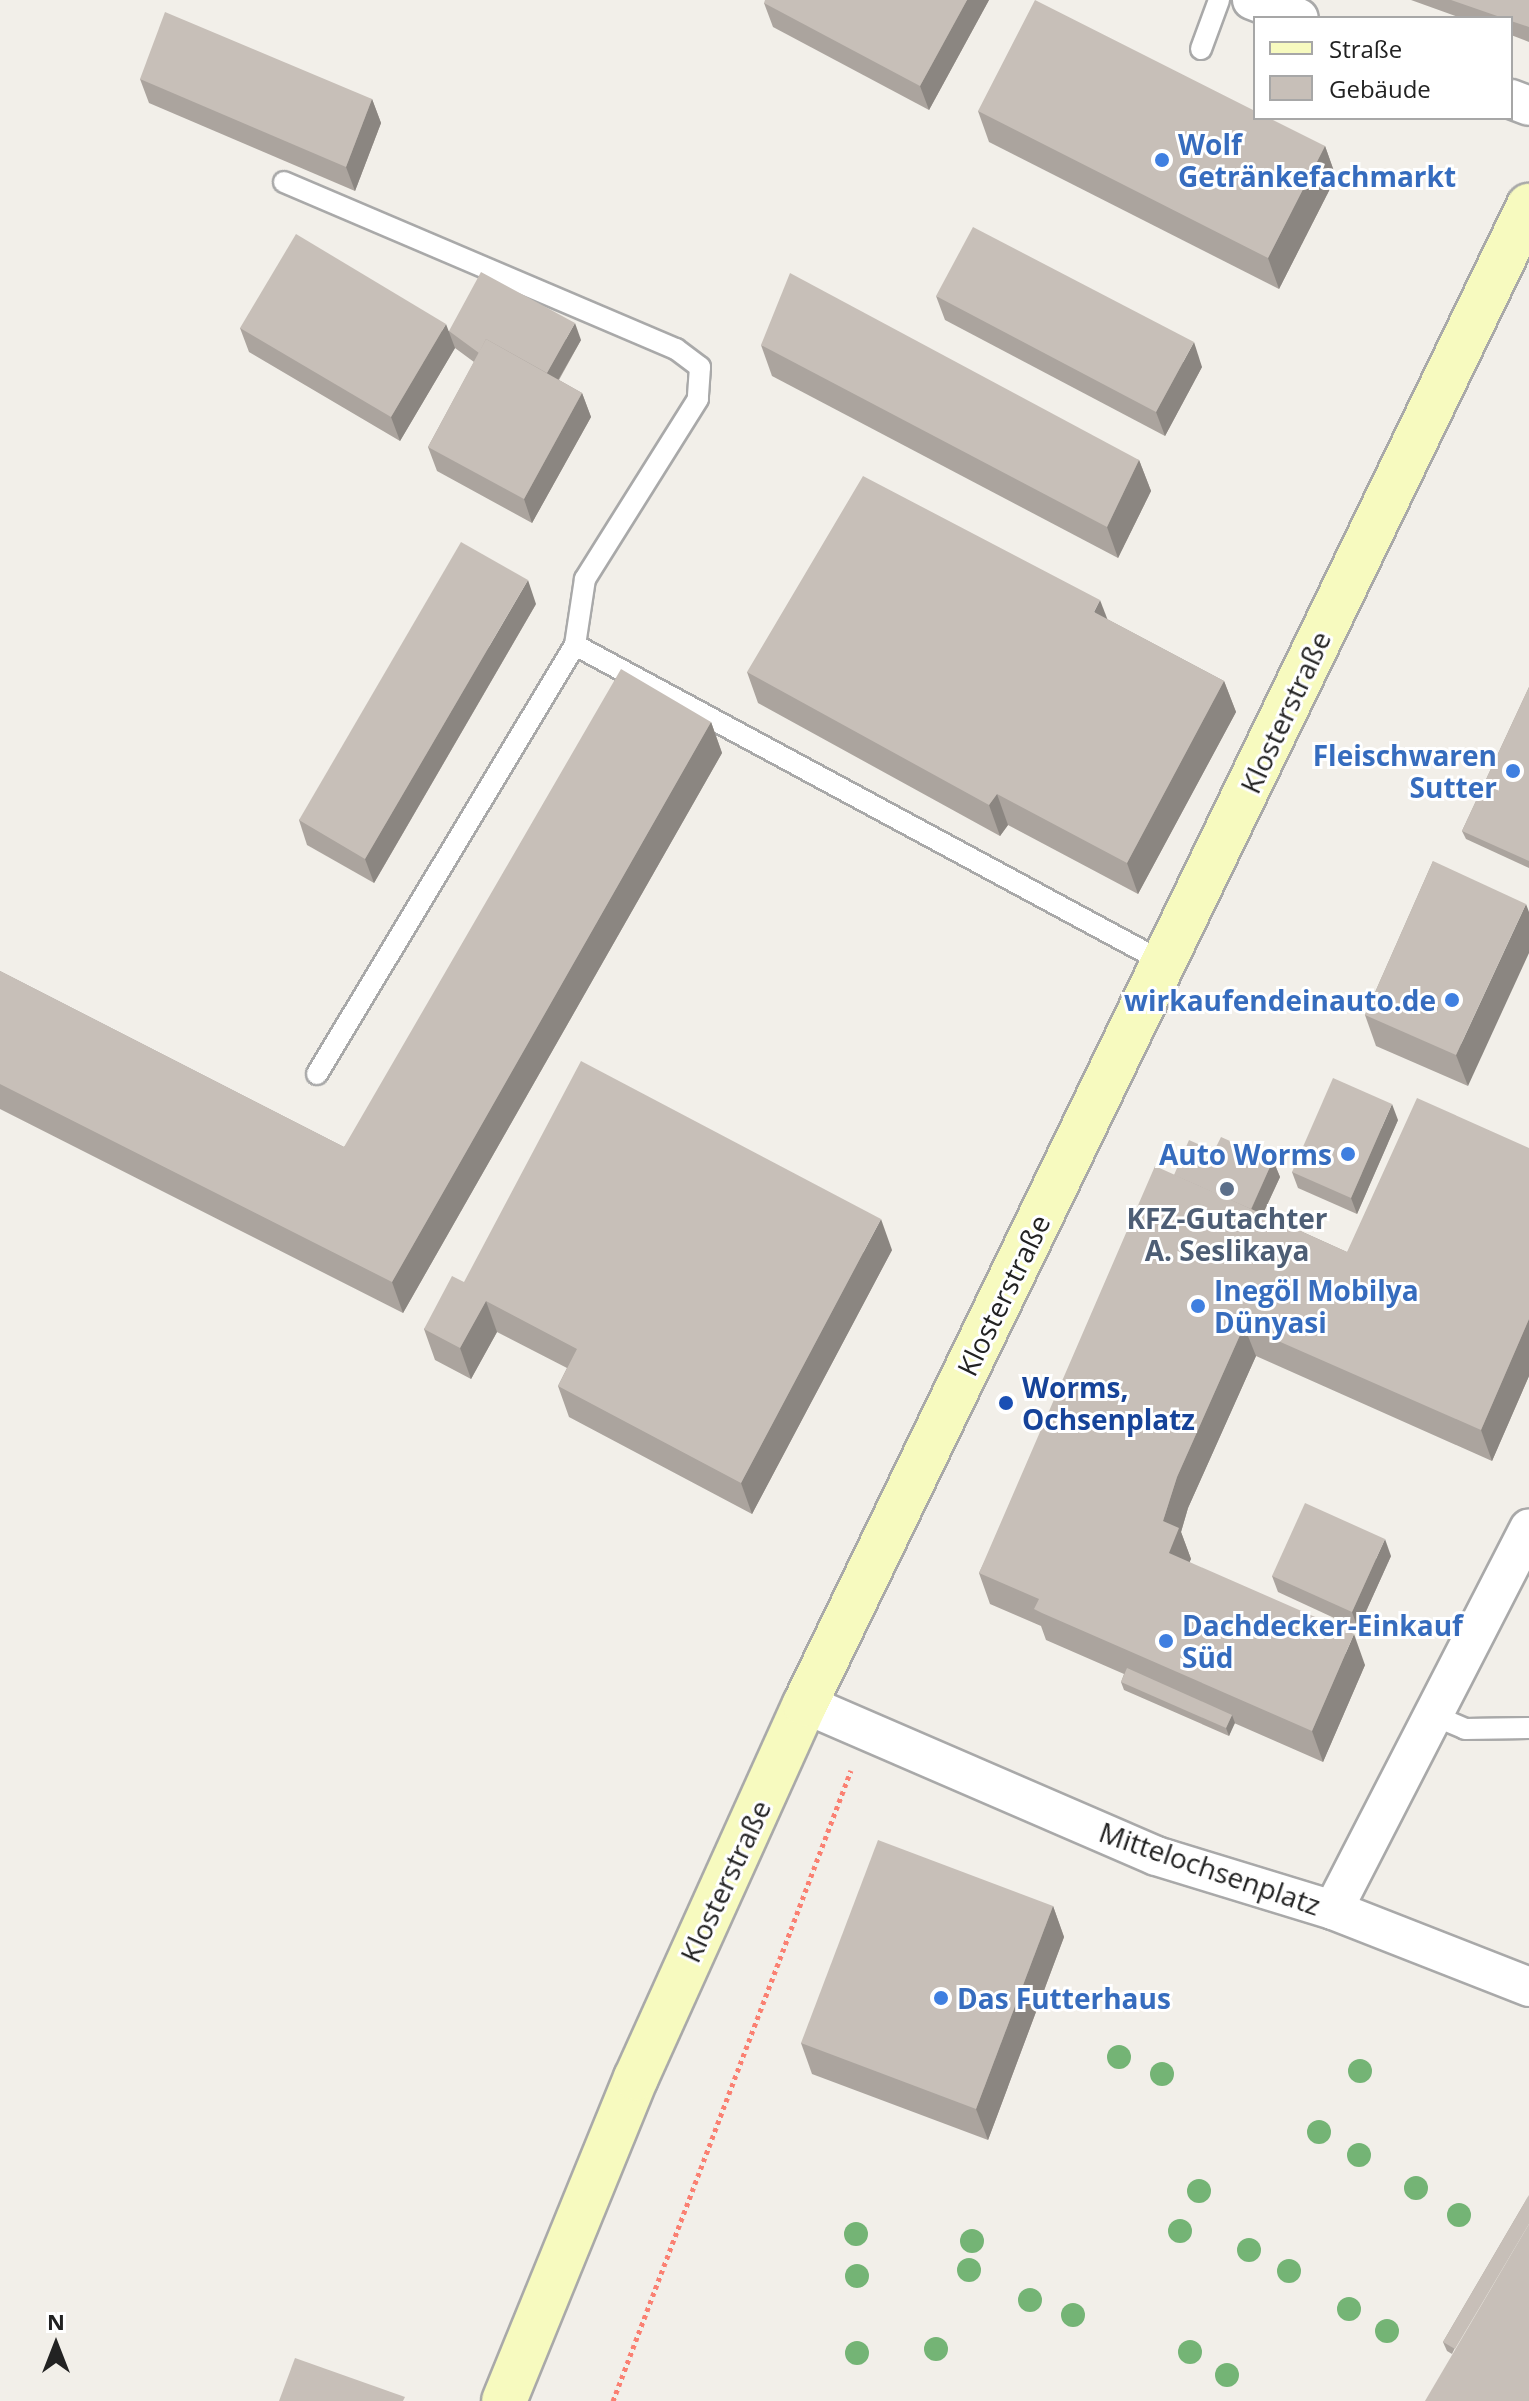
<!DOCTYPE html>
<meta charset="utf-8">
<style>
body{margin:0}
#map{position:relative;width:1529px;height:2401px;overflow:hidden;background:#f2efe9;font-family:"Open Sans",sans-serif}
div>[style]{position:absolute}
.path>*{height:5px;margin-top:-2.5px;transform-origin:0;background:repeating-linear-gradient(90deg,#fa8072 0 4px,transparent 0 8px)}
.roads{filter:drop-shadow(2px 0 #a9a9a9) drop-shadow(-2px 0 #a9a9a9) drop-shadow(0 2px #a9a9a9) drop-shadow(0 -2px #a9a9a9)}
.lane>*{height:20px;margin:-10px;padding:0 10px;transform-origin:10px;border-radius:10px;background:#fff}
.street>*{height:38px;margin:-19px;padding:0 19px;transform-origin:19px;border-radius:19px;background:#fff}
.secondary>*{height:44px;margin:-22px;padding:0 22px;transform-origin:22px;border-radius:22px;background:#f7fabf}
.trees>*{width:24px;height:24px;margin:-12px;border-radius:50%;background:#74b475}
.wall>*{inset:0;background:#aba49e}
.shaded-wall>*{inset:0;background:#8b8681}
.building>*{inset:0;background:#c7bfb8}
.dots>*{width:22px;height:22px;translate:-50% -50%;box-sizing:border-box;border:4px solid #fff;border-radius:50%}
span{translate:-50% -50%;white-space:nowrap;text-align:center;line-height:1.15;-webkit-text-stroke:6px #fff;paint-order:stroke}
.shop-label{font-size:28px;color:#366cbe;font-weight:700}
.left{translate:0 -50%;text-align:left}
.right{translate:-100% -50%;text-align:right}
.street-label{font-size:28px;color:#222}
.service-label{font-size:28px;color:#4e5e75;font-weight:700}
.transit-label{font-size:28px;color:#164399;font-weight:700}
.legend{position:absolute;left:1253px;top:16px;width:260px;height:104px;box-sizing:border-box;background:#fff;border:2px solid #a7a7a7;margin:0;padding:10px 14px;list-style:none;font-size:24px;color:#222}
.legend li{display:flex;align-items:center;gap:16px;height:40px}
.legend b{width:40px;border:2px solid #a7a7a7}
.north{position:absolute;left:16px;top:2305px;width:80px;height:80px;-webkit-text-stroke:6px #fff;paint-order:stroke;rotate:0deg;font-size:22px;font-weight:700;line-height:32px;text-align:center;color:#222}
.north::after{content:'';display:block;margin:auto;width:28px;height:36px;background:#222;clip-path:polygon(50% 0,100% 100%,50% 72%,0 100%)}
</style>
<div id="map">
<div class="path">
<div style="left:613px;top:2401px;width:674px;rotate:-69.33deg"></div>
</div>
<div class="roads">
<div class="lane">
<div style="left:1201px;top:49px;width:52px;rotate:-69.8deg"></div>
<div style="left:284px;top:182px;width:426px;rotate:23.1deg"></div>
<div style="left:676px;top:349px;width:30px;rotate:37deg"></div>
<div style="left:700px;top:367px;width:32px;rotate:94deg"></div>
<div style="left:698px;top:399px;width:213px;rotate:122.1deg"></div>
<div style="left:585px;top:579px;width:67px;rotate:98.6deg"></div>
<div style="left:317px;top:1074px;width:501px;rotate:-58.98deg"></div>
<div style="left:575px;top:645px;width:670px;rotate:28.32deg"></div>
<div style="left:1435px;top:1716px;width:33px;rotate:23deg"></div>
<div style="left:1465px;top:1729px;width:64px;rotate:-0.9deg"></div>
</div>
<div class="street">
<div style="left:1252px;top:0;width:50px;rotate:21deg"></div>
<div style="left:1511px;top:99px;width:19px;rotate:21deg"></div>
<div style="left:805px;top:1704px;width:382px;rotate:23.4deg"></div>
<div style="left:1156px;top:1856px;width:185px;rotate:17deg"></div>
<div style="left:1333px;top:1910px;width:211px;rotate:21.4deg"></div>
<div style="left:1333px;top:1910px;width:429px;rotate:-62.8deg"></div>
</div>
<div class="secondary">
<div style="left:504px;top:2401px;width:349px;rotate:-67.8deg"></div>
<div style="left:636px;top:2078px;width:410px;rotate:-65.7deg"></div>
<div style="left:805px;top:1704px;width:1664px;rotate:-64.21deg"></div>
</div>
</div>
<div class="trees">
<div style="left:1119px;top:2057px"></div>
<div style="left:1360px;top:2071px"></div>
<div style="left:1162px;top:2074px"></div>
<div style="left:1319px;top:2132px"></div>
<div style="left:1359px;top:2155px"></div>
<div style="left:1416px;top:2188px"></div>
<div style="left:1199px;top:2191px"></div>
<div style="left:1459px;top:2215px"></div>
<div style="left:1180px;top:2231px"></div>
<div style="left:856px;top:2234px"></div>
<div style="left:972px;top:2241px"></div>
<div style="left:1249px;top:2250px"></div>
<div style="left:969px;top:2270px"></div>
<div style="left:1289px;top:2271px"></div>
<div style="left:857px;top:2276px"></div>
<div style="left:1030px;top:2300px"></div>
<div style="left:1349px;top:2309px"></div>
<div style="left:1073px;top:2315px"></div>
<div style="left:1387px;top:2331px"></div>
<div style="left:936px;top:2349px"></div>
<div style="left:1190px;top:2352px"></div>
<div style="left:857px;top:2353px"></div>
<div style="left:1227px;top:2375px"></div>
</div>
<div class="wall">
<div style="clip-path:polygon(989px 0,929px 110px,773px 27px,764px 3px)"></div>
<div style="clip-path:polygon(1411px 0,1529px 0,1529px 42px,1511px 35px,1511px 18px,1461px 18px)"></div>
<div style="clip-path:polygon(140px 79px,372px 99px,381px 123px,355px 191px,149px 103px)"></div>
<div style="clip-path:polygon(978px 111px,1325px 146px,1336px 177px,1279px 289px,989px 142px)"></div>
<div style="clip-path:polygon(936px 296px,1202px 367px,1165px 436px,945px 320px)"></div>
<div style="clip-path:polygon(240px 328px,449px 331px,581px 340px,559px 380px,582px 393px,591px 417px,532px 523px,437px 471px,428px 447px,474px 362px,455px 348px,400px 441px,249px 352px)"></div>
<div style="clip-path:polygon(761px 345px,1139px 460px,1151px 491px,1118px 558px,772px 376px)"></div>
<div style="clip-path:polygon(536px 604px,374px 883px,307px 845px,299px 820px)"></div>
<div style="clip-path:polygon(1107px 619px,1224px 681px,1236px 712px,1138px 894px,1008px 825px,1000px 836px,758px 703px,747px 672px)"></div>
<div style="clip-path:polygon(1529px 687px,1529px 868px,1466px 839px,1462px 831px)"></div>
<div style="clip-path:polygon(711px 722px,722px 753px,403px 1313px,0 1109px,0 971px,344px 1147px)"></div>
<div style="clip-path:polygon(1433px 861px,1468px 1086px,1376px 1046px,1365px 1015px)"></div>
<div style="clip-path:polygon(1398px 1120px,1357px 1214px,1298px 1188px,1292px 1172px)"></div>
<div style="clip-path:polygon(1529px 1148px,1529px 1376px,1492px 1461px,1256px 1356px,1188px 1508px,1181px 1532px,1191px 1559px,1189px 1562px,1365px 1665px,1323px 1762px,1234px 1723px,1229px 1736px,1124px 1690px,1121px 1682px,1124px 1674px,1046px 1640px,1041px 1626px,990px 1604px,979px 1573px,1174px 1175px,1214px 1151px,1273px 1160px,1280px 1177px,1263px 1214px,1347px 1252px)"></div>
<div style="clip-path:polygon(892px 1250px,752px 1514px,569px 1417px,558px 1386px,567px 1368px,497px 1332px,471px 1379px,435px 1360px,424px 1329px,464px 1282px)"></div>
<div style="clip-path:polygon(1391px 1556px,1358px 1629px,1278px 1592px,1272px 1576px)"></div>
<div style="clip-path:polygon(1053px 1906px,1064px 1937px,988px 2140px,812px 2074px,801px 2043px)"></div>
<div style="clip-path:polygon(1529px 2195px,1452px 2354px,1447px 2351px,1443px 2342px)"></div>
</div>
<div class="shaded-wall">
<div style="clip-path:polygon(967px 0,989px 0,929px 110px,920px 86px)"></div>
<div style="clip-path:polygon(372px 99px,381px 123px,355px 191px,346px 167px)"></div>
<div style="clip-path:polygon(1325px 146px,1336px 177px,1279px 289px,1268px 258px)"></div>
<div style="clip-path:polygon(575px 323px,581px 340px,550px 394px,544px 378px)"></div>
<div style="clip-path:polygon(446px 324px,455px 348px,400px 441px,391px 417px)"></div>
<div style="clip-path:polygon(1194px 342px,1202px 367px,1165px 436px,1156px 412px)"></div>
<div style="clip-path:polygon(582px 393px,591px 417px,532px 523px,524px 499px)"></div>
<div style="clip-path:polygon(1139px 460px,1151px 491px,1118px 558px,1107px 527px)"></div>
<div style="clip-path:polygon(528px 580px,536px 604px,374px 883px,365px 859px)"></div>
<div style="clip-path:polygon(1100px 600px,1112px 631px,1094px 612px)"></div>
<div style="clip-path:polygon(1224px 681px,1236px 712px,1138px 894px,1127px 863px)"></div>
<div style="clip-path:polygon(711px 722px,722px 753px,403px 1313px,392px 1282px)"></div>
<div style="clip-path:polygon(997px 794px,1008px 825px,1000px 836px,989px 805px)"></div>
<div style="clip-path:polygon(1526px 904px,1529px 912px,1529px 953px,1468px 1086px,1456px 1055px)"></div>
<div style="clip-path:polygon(1392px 1104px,1398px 1120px,1357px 1214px,1351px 1198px)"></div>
<div style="clip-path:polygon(1273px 1160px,1280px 1177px,1253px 1235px,1247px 1219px)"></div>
<div style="clip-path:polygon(881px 1219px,892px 1250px,752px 1514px,741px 1483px)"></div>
<div style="clip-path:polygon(486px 1301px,497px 1332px,471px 1379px,460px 1348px)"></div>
<div style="clip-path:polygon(1529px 1319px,1529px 1376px,1492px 1461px,1481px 1430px)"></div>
<div style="clip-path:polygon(1244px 1326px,1256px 1356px,1188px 1508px,1181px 1532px,1191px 1559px,1180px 1584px,1169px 1553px,1163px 1521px,1177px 1477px)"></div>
<div style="clip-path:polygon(1385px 1539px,1391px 1556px,1358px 1629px,1352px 1612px)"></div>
<div style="clip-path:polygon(1354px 1634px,1365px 1665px,1323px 1762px,1312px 1731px)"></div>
<div style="clip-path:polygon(1232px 1715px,1235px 1723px,1229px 1736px,1226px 1728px)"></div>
<div style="clip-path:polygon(1053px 1906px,1064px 1937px,988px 2140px,976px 2109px)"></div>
</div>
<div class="building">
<div style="clip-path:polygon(765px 0,967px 0,920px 86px,764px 3px)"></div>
<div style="clip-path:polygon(1035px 0,1255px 111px,1255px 118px,1269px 118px,1325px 146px,1268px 258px,978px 111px)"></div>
<div style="clip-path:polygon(1451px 0,1529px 0,1529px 27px,1511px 21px,1511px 18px,1503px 18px)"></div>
<div style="clip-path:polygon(165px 12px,372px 99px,346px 167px,140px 79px)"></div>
<div style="clip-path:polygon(973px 227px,1194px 342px,1156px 412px,936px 296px)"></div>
<div style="clip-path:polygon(296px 234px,446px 324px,391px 417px,240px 328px)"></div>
<div style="clip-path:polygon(481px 272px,575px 323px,547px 373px,486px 339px,479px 353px,449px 331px)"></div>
<div style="clip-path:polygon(790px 273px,1139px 460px,1107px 527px,761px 345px)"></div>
<div style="clip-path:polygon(486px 339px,582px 393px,524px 499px,428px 447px)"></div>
<div style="clip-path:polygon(863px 476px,1100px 600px,1094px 612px,1224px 681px,1127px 863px,997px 794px,989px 805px,747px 672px)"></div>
<div style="clip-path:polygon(461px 542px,528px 580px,365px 859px,299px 820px)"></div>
<div style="clip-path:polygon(621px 669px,711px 722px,392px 1282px,0 1084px,0 971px,344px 1147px)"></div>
<div style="clip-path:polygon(1529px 687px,1529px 861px,1462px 831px)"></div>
<div style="clip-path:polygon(1433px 861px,1526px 904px,1456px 1055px,1365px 1015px)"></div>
<div style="clip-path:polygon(581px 1061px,881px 1219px,741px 1483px,558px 1386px,577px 1349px,486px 1301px,460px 1348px,424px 1329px,452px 1276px,464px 1282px)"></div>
<div style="clip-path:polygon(1333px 1078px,1392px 1104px,1351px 1198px,1292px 1172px)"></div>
<div style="clip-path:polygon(1417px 1098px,1529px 1148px,1529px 1319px,1481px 1430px,1244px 1326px,1177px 1477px,1163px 1521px,1179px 1528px,1169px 1553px,1354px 1634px,1312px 1731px,1042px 1613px,1034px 1609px,1039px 1599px,979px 1573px,1155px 1166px,1347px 1252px)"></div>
<div style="clip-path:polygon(1221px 1137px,1273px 1160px,1251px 1209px,1174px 1175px,1189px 1140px,1214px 1151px)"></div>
<div style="clip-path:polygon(1305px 1503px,1385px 1539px,1352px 1612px,1272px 1576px)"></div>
<div style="clip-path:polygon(1127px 1668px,1232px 1715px,1226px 1728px,1121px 1682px)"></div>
<div style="clip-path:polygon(878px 1840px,1053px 1906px,976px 2109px,801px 2043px)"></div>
<div style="clip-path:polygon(1529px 2195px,1529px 2224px,1455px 2349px,1443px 2342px)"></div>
<div style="clip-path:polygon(1529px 2224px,1529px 2401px,1425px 2401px)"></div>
<div style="clip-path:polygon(295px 2358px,405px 2397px,403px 2401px,279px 2401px)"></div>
</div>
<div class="dots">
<div style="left:1162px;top:160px;background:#3f7fe0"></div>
<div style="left:1513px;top:771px;background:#3f7fe0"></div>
<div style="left:1452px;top:1000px;background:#3f7fe0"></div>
<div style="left:1348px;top:1154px;background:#3f7fe0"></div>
<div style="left:1227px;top:1189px;background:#5c6f8a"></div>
<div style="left:1198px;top:1306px;background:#3f7fe0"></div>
<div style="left:1006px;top:1403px;background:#1a4fb4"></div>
<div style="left:1166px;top:1641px;background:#3f7fe0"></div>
<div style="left:941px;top:1998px;background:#3f7fe0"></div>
</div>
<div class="shop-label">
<span class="left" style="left:1178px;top:160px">Wolf<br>Getränkefachmarkt</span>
<span class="right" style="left:1497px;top:771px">Fleischwaren<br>Sutter</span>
<span class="right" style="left:1436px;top:1000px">wirkaufendeinauto.de</span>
<span class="right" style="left:1332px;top:1154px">Auto Worms</span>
<span class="left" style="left:1214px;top:1306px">Inegöl Mobilya<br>Dünyasi</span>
<span class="left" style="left:1182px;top:1641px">Dachdecker-Einkauf<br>Süd</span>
<span class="left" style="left:957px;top:1998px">Das Futterhaus</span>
</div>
<div class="street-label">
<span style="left:1285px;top:712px;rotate:-65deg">Klosterstraße</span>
<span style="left:1003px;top:1295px;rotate:-64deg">Klosterstraße</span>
<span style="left:1210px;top:1868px;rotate:19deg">Mittelochsenplatz</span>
<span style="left:725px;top:1881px;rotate:-65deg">Klosterstraße</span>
</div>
<div class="service-label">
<span style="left:1227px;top:1234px">KFZ-Gutachter<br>A. Seslikaya</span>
</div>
<div class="transit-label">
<span class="left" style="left:1022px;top:1403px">Worms,<br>Ochsenplatz</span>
</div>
<ul class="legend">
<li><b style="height:10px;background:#f7fabf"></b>Straße</li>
<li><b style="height:22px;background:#c7bfb8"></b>Gebäude</li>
</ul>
<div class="north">N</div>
</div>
